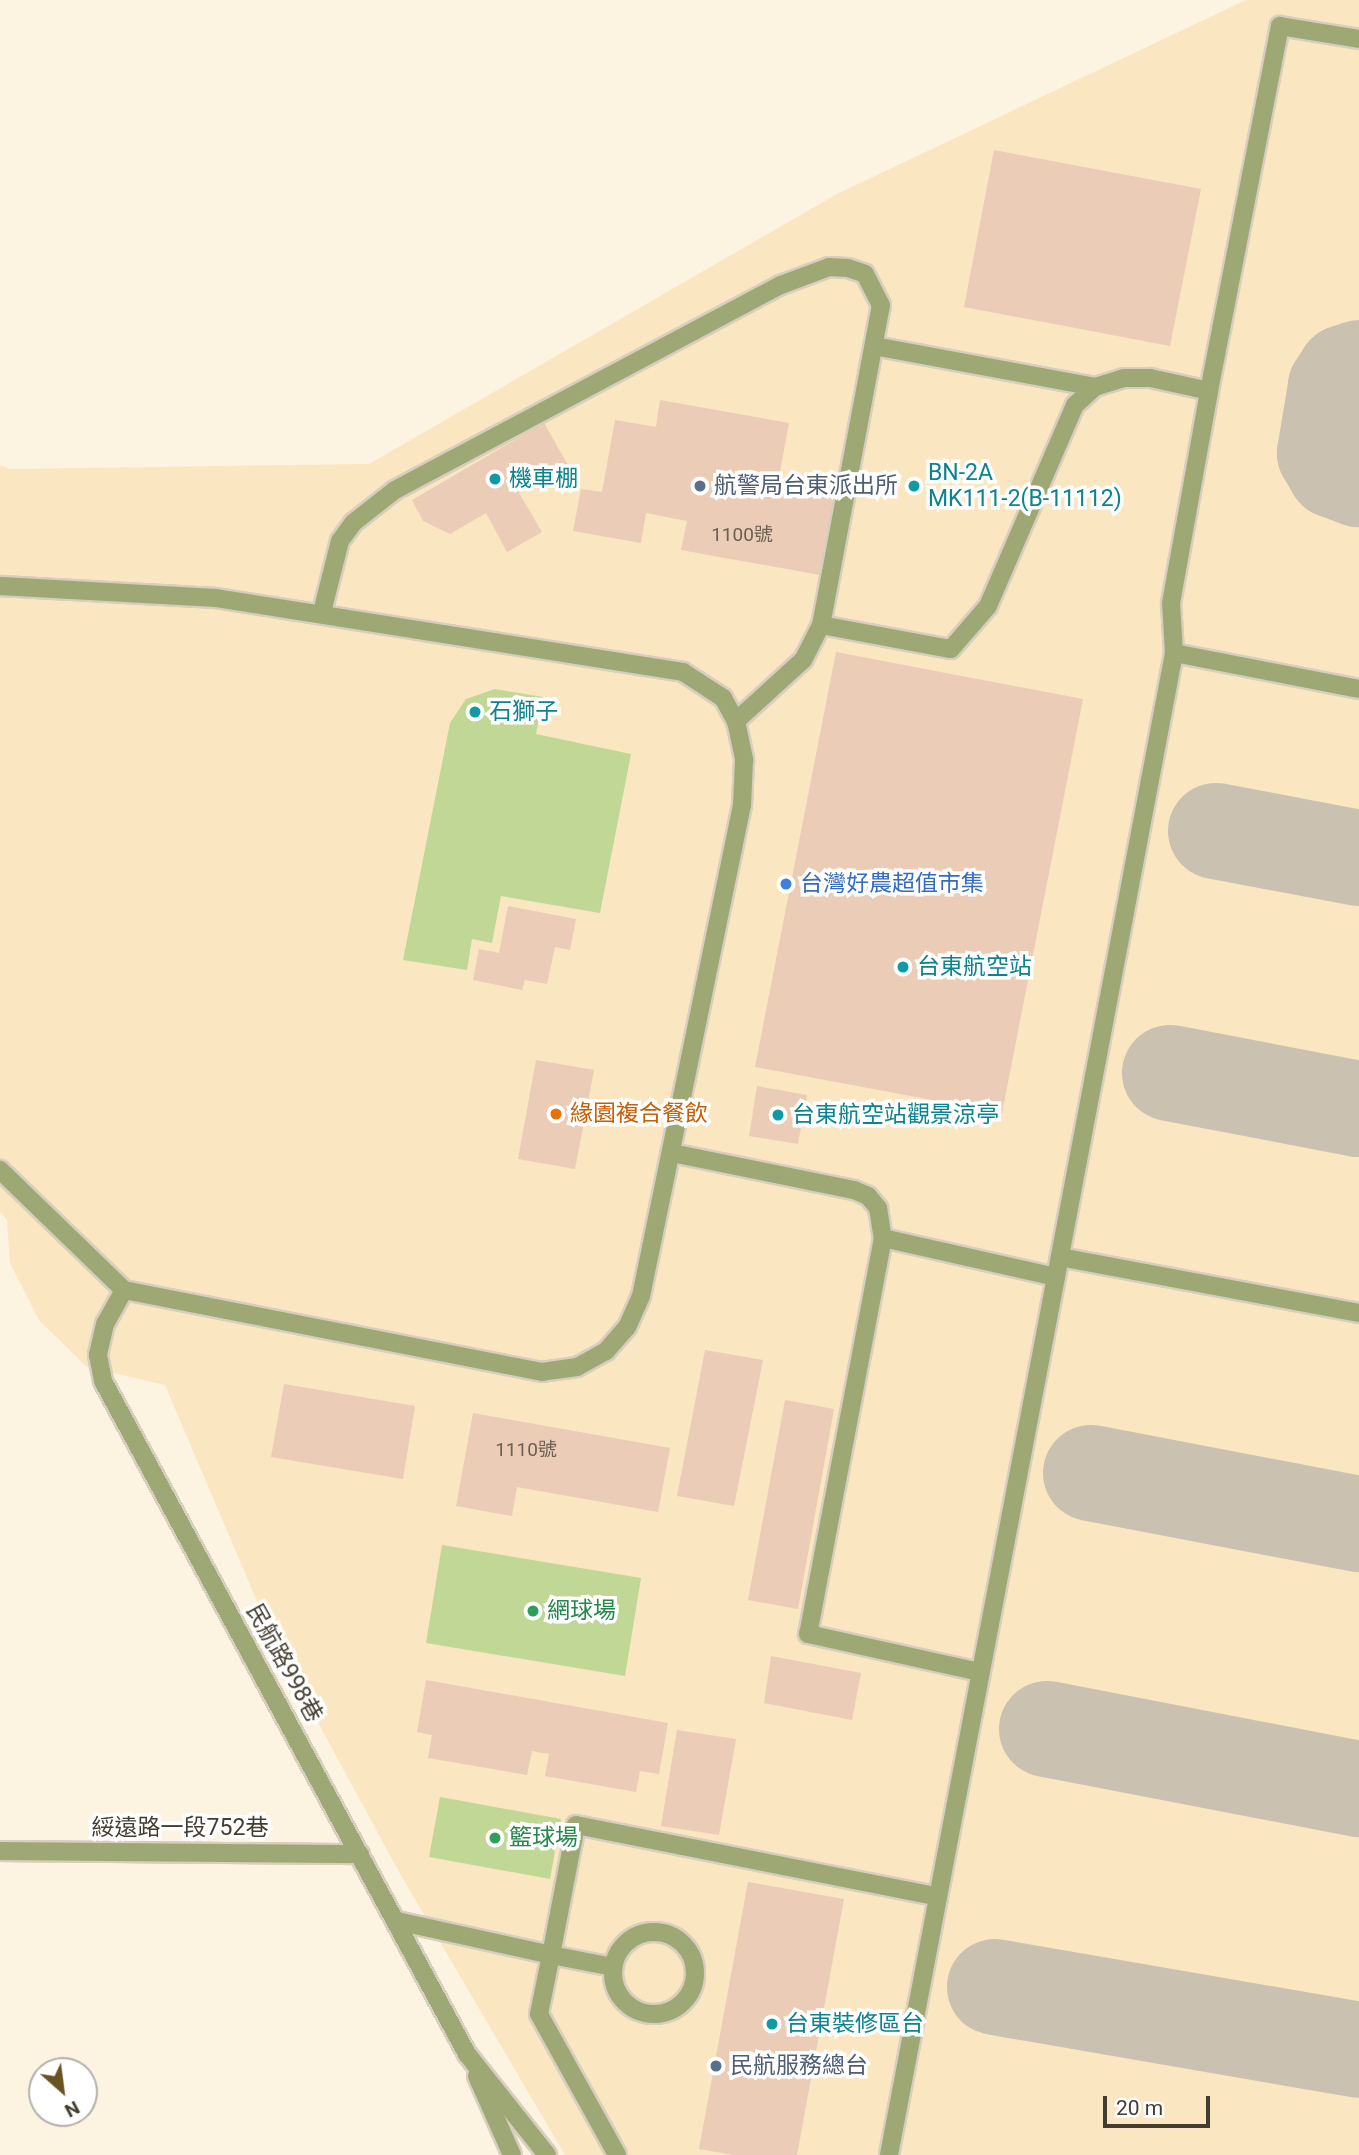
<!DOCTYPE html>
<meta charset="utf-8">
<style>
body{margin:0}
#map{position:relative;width:1359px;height:2155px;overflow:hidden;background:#fdf3e1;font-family:Roboto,"Noto Sans TC",sans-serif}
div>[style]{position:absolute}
.built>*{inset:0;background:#fae6c0}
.green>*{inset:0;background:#c1d796}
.taxiway>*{height:96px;margin:-48px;padding:0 48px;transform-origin:48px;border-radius:48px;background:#cac1b0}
.building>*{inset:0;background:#eaccb7}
.roads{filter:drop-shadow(2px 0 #d8cebe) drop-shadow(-2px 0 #d8cebe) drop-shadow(0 2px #d8cebe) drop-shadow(0 -2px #d8cebe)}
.lane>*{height:18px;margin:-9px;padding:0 9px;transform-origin:9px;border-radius:9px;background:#9ea875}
.lane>.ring{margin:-9px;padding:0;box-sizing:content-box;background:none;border:18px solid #9ea875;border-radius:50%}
.street>*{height:18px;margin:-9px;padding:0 9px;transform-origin:9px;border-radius:9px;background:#9ea875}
.dots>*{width:19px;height:19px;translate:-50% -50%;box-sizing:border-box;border:4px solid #fff;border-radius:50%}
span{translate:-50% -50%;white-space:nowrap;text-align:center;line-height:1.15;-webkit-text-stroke:7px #fff;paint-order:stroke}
.number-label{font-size:19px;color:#6d6052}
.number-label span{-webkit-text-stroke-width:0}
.culture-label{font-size:23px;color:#0d838f}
.left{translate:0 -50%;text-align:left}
.service-label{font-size:23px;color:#4e5e75}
.shop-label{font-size:23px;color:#366cbe}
.food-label{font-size:23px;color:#c56008}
.leisure-label{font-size:23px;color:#27864d}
.street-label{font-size:23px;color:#433c30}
.north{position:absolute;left:28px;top:2057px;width:70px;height:70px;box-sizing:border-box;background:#fff;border:2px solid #b4b1ac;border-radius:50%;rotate:152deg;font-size:19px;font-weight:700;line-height:28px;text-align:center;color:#433c30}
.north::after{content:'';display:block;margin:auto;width:24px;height:32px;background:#685423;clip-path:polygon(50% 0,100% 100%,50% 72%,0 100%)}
.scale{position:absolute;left:1103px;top:2096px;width:107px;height:32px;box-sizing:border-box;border:4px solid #433c30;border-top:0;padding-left:9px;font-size:21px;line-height:24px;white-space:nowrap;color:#433c30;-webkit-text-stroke:5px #fff;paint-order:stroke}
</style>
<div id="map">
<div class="built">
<div style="clip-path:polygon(1246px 0,1359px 0,1359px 2155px,565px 2155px,399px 1872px,274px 1641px,165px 1385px,87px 1367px,39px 1320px,10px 1263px,7px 1220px,0 1212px,0 465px,9px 469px,369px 464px,837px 194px)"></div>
</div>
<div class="green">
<div style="clip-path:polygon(495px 689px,543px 697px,536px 734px,631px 754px,600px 913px,501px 896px,492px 943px,472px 939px,467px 970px,403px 960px,450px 723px,466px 699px)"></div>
<div style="clip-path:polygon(442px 1545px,641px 1578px,625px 1676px,426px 1643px)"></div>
<div style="clip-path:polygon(440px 1797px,561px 1819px,550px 1879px,429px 1857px)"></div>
</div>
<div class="taxiway">
<div style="left:1359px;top:368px;width:15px;rotate:160deg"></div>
<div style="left:1345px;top:373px;width:17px;rotate:123deg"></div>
<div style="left:1336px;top:387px;width:67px;rotate:99.5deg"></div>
<div style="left:1325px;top:453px;width:20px;rotate:60deg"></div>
<div style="left:1335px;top:470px;width:26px;rotate:21deg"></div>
<div style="left:1216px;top:831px;width:146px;rotate:10.7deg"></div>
<div style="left:1170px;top:1073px;width:192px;rotate:10.8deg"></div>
<div style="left:1091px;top:1473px;width:273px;rotate:10.8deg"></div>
<div style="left:1047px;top:1729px;width:318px;rotate:10.9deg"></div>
<div style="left:995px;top:1987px;width:369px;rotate:9.8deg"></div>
</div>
<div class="building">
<div style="clip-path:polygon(994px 150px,1201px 189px,1170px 346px,964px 307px)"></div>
<div style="clip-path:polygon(660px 400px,789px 423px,778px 482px,836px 492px,820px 575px,681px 550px,687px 521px,646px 513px,641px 543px,573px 531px,581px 489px,602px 492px,615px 420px,656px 427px)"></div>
<div style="clip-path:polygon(544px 423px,568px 465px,519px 493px,542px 532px,507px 552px,486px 513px,450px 534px,423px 521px,412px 500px)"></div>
<div style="clip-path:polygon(836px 652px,1083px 699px,1002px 1113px,755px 1067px)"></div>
<div style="clip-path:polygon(508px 906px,576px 919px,570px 950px,555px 947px,547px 984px,525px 980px,522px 990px,473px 980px,479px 949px,499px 953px)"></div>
<div style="clip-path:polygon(536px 1060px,594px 1070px,575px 1169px,518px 1159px)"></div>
<div style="clip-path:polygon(757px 1086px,807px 1095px,798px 1144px,749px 1136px)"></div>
<div style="clip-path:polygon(705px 1350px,763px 1360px,734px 1506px,677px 1496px)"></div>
<div style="clip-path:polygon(284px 1384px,415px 1406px,403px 1479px,271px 1457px)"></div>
<div style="clip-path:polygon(785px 1400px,834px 1409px,798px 1609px,748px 1600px)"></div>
<div style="clip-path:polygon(473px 1413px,670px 1448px,658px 1512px,517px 1487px,512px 1516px,456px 1506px)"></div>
<div style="clip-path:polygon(771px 1656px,861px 1673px,852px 1720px,764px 1703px)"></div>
<div style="clip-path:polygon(426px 1680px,668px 1723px,659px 1774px,640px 1771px,636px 1792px,545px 1776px,549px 1754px,532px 1751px,527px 1775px,428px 1758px,432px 1735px,417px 1732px)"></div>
<div style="clip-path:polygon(677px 1730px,736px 1739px,719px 1835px,661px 1826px)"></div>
<div style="clip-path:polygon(748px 1882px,844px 1899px,797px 2155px,734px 2155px,699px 2149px)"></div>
</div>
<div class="roads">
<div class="lane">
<div style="left:874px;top:346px;width:225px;rotate:10.5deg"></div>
<div style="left:322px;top:612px;width:73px;rotate:-75.8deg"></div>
<div style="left:340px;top:541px;width:22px;rotate:-54deg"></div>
<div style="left:353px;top:523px;width:53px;rotate:-38.2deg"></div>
<div style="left:395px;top:490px;width:437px;rotate:-28deg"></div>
<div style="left:781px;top:285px;width:51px;rotate:-20.6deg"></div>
<div style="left:829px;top:267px;width:19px;rotate:3deg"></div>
<div style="left:848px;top:268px;width:18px;rotate:19deg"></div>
<div style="left:865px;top:274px;width:35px;rotate:63deg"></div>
<div style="left:881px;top:305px;width:326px;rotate:100.6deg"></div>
<div style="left:821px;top:625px;width:39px;rotate:117deg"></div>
<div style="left:803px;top:660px;width:91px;rotate:137.7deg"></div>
<div style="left:821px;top:625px;width:132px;rotate:10.5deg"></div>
<div style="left:951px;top:649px;width:57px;rotate:-49.3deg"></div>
<div style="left:988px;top:606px;width:219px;rotate:-66.6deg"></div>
<div style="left:1075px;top:405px;width:27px;rotate:-42deg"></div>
<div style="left:1095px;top:387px;width:30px;rotate:-17deg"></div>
<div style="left:1124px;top:378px;width:26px"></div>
<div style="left:1150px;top:378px;width:60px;rotate:12.4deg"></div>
<div style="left:1209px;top:391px;width:372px;rotate:-79deg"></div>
<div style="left:1280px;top:26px;width:80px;rotate:9.3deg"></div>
<div style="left:1174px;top:653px;width:188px;rotate:11deg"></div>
<div style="left:672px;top:1153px;width:186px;rotate:11.5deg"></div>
<div style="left:854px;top:1190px;width:15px;rotate:23deg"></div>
<div style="left:868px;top:1196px;width:16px;rotate:50deg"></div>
<div style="left:878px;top:1208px;width:30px;rotate:81deg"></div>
<div style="left:883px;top:1238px;width:403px;rotate:100.7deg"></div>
<div style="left:808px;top:1634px;width:176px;rotate:12.5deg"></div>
<div style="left:883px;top:1238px;width:177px;rotate:12.7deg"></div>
<div style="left:1056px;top:1277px;width:894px;rotate:100.77deg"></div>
<div style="left:1060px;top:1257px;width:304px;rotate:10.6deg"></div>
<div style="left:1056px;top:1277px;width:635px;rotate:-79.29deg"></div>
<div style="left:1174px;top:653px;width:50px;rotate:-93.4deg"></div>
<div style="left:1171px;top:603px;width:215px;rotate:-79.8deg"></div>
<div style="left:124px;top:1290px;width:39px;rotate:119deg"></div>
<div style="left:105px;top:1324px;width:32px;rotate:103deg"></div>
<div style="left:98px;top:1355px;width:26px;rotate:79deg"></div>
<div style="left:103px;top:1381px;width:765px;rotate:61.59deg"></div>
<div style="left:467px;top:2054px;width:129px;rotate:51.6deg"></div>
<div style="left:0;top:1851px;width:360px;rotate:0.5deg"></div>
<div style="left:397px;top:1921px;width:158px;rotate:12.4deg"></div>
<div style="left:551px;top:1955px;width:60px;rotate:101.5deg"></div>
<div style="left:539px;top:2014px;width:161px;rotate:61deg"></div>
<div class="ring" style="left:613px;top:1932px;width:64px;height:64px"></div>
<div style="left:613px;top:1967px;width:63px;rotate:-169deg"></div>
<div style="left:551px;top:1955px;width:132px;rotate:-79.1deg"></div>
<div style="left:576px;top:1825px;width:369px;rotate:11.2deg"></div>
<div style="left:477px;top:2076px;width:86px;rotate:66.1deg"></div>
</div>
<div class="street">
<div style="left:0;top:586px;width:216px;rotate:3.2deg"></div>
<div style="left:216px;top:598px;width:473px;rotate:9deg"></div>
<div style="left:683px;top:672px;width:48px;rotate:33deg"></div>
<div style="left:723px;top:698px;width:26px;rotate:61deg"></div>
<div style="left:736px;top:721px;width:40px;rotate:78deg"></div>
<div style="left:744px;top:760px;width:45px;rotate:92.5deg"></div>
<div style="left:742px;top:805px;width:501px;rotate:101.62deg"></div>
<div style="left:641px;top:1296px;width:34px;rotate:114deg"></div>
<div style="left:627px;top:1327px;width:32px;rotate:131deg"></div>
<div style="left:606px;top:1351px;width:33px;rotate:151deg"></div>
<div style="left:577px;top:1367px;width:35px;rotate:172deg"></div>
<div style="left:542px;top:1372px;width:426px;rotate:-168.9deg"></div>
<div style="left:124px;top:1290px;width:173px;rotate:-135.9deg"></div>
</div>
</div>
<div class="dots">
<div style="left:495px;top:479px;background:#0f9aa8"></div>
<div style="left:700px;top:486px;background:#5c6f8a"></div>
<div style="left:914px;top:486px;background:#0f9aa8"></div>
<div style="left:475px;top:712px;background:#0f9aa8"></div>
<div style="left:786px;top:884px;background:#3f7fe0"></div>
<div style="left:903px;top:967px;background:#0f9aa8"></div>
<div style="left:556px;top:1114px;background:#e8710a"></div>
<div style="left:778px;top:1115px;background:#0f9aa8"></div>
<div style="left:533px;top:1611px;background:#2e9e5b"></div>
<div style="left:495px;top:1838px;background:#2e9e5b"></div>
<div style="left:772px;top:2024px;background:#0f9aa8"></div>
<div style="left:716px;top:2066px;background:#5c6f8a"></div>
</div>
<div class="number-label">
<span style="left:742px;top:535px">1100號</span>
<span style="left:526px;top:1450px">1110號</span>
</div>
<div class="culture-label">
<span class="left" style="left:928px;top:486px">BN-2A<br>MK111-2(B-11112)</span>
<span class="left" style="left:509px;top:479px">機車棚</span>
<span class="left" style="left:489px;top:712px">石獅子</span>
<span class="left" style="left:917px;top:967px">台東航空站</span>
<span class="left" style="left:792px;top:1115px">台東航空站觀景涼亭</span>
<span class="left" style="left:786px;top:2024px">台東裝修區台</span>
</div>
<div class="service-label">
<span class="left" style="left:714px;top:486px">航警局台東派出所</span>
<span class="left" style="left:730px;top:2066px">民航服務總台</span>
</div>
<div class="shop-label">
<span class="left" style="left:800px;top:884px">台灣好農超值市集</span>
</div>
<div class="food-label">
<span class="left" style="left:570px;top:1114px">緣園複合餐飲</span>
</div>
<div class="leisure-label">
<span class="left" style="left:547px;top:1611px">網球場</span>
<span class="left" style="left:509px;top:1838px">籃球場</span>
</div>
<div class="street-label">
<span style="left:284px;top:1663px;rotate:61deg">民航路998巷</span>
<span style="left:180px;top:1828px">綏遠路一段752巷</span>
</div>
<div class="north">N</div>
<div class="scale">20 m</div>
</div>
